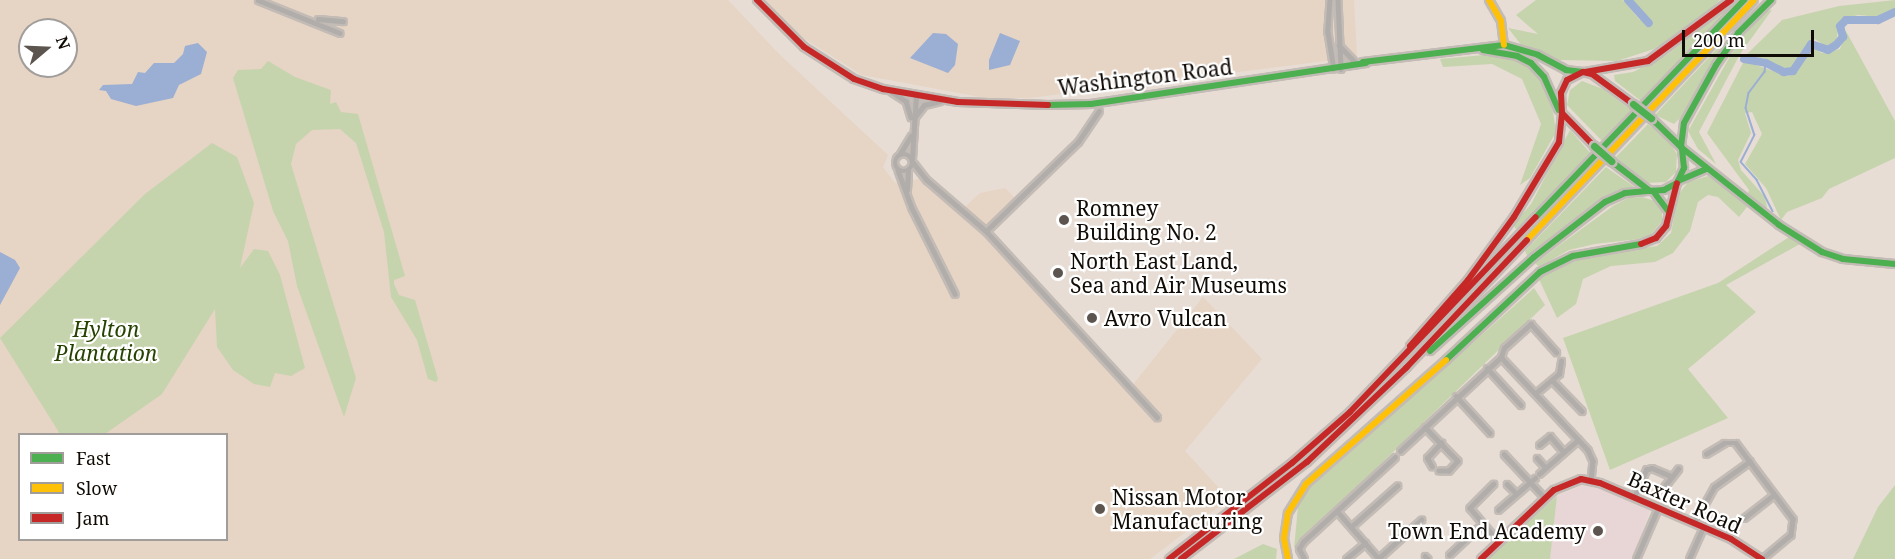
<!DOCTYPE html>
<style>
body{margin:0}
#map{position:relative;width:1895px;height:559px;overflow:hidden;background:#e7ddd4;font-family:"Noto Serif",serif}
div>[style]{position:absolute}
.built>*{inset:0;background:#e6d4c4}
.education>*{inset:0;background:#e8d5d5}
.green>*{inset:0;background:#c6d4ae}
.water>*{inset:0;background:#9baed3}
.stream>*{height:1.5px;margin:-0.75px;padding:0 0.75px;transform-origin:0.75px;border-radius:0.75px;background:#9baed3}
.river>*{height:8px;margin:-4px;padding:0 4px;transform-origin:4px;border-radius:4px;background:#9baed3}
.roads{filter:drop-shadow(2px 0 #c3bbb5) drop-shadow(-2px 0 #c3bbb5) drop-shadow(0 2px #c3bbb5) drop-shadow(0 -2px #c3bbb5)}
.street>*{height:4.5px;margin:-2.25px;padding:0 2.25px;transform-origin:2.25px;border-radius:2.25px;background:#b1adaa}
.street>.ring{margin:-2.25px;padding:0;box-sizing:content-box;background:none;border:4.5px solid #b1adaa;border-radius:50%}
.fast>*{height:6px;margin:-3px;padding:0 3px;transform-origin:3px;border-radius:3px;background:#4caf50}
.slow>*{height:6px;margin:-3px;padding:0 3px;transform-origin:3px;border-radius:3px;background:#ffc107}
.jam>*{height:6px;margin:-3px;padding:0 3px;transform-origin:3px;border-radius:3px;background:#c62828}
.bridges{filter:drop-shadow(2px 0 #c3bbb5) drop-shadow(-2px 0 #c3bbb5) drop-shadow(0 2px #c3bbb5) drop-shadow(0 -2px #c3bbb5)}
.fast-bridge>*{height:7px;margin:-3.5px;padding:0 3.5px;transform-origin:3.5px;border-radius:3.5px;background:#4caf50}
.dots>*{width:16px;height:16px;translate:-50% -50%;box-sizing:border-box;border:3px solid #fff;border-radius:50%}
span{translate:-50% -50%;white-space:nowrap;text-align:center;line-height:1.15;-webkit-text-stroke:4.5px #fff;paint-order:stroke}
.street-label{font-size:21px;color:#110b06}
.poi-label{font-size:21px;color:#110b06}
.left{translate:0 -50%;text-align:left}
.right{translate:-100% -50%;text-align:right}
.park-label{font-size:21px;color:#264200;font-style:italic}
.legend{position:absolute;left:18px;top:433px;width:210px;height:108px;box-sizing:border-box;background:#fff;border:2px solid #a09d9b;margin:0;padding:8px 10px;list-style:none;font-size:18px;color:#110b06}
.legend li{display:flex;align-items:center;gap:12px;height:30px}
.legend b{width:30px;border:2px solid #a09d9b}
.north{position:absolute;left:18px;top:18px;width:60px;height:60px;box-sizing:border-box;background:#fff;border:2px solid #a09d9b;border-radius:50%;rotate:71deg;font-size:16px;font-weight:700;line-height:24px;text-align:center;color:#110b06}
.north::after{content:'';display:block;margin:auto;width:21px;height:27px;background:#5c544e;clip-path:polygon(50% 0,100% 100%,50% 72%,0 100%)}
.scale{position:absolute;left:1682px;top:30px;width:132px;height:27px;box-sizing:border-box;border:3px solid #110b06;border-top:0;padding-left:8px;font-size:18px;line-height:21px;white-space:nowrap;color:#110b06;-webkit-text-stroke:4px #fff;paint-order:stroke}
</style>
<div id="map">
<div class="built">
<div style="clip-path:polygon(evenodd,0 0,728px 0,779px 54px,888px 155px,883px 167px,895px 183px,919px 179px,978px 230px,1127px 392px,1203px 297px,1262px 359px,1185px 451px,1229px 499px,1150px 559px,0 559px,0 0,30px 30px,66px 30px,66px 66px,30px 66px,30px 30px,0 0,20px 434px,226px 434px,226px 540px,20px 540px,20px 434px)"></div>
<div style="clip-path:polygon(763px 0,1354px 0,1357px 57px,1029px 98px,986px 98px,862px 75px,805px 39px)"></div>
<div style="clip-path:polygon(1005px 188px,1016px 199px,986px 228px,965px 207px,980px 193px)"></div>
</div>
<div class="education">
<div style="clip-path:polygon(1584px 485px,1598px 487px,1650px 510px,1633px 559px,1550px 559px,1557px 496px)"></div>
</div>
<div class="green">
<div style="clip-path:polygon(1536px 0,1623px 0,1640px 20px,1647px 19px,1631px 0,1720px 0,1695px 24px,1654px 49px,1617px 61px,1559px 60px,1522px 46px,1508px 28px,1538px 34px,1516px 15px)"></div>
<div style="clip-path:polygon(1738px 0,1641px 101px,1615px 81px,1614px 75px,1633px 72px,1668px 54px)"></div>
<div style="clip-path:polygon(1895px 0,1895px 8px,1879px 17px,1858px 15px,1844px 19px,1839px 24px,1836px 43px,1828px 48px,1815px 39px,1791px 70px,1783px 70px,1767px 59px,1745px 56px,1782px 20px,1839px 6px)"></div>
<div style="clip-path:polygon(1772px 10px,1740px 54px,1699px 132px,1716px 164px,1698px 149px,1688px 131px,1738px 42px,1766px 11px)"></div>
<div style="clip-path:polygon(1846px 31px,1895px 121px,1895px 158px,1829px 189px,1822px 198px,1787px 212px,1781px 220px,1766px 188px,1745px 164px,1762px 134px,1752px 112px,1745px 113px,1751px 133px,1738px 160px,1741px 170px,1765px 197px,1768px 213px,1747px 196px,1749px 190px,1707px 133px,1744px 61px,1788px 76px,1795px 73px,1813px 48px,1822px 53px,1840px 49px)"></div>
<div style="clip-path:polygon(1726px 39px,1682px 116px,1674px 124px,1655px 115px)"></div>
<div style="clip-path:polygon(1495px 54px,1524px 63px,1542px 80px,1553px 111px,1556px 132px,1530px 178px,1520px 185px,1541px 124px,1522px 79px,1492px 64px,1443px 67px,1440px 59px)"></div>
<div style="clip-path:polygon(268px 61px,295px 77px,331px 90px,330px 104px,336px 102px,341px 112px,358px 114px,405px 276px,394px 280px,394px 284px,399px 295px,415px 300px,438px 379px,436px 382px,428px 379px,417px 340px,391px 297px,384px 232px,356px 143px,340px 129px,312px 130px,296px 144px,291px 164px,356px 378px,344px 417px,297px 286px,288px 241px,273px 211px,233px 78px,238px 70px,261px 69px)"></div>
<div style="clip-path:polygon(1582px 81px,1603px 89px,1631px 110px,1602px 141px,1567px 105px,1570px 90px)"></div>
<div style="clip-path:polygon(1648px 124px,1667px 138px,1677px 154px,1676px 172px,1666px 182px,1646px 183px,1616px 157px)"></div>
<div style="clip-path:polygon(1570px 130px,1593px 156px,1518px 232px,1513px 225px,1531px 204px)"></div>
<div style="clip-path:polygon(212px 143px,237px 157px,254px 203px,240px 268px,254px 249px,268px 251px,280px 275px,305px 368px,291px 376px,275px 373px,270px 387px,254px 384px,233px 370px,217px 347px,215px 309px,162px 394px,105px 434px,60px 434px,0 338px,145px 194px)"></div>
<div style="clip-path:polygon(1606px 167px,1636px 188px,1608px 196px,1528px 258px,1525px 251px)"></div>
<div style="clip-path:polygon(1708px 176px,1727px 186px,1747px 207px,1739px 217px,1718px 197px,1708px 195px,1698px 202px,1690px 231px,1673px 253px,1655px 262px,1611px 266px,1583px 279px,1576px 304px,1557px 318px,1538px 277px,1584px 257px,1657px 246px,1671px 233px,1678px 195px,1688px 182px)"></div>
<div style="clip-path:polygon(1642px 197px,1655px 201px,1662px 211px,1662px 221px,1648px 238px,1595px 244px,1569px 250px,1539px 267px,1535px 263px,1613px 206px,1628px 198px)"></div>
<div style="clip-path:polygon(1789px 237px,1800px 244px,1726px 285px,1756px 312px,1688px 369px,1728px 418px,1610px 470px,1563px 338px,1718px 283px)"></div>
<div style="clip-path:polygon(1534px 288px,1545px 305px,1294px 548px,1298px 507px,1308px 490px)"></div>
<div style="clip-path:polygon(1895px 485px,1895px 559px,1853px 559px,1878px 507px)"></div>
<div style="clip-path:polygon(1557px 496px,1550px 559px,1489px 559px,1497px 549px)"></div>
<div style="clip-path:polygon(1263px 544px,1277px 549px,1276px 559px,1234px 559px)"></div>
</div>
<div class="water">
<div style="clip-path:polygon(933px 33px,946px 34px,958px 44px,955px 65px,948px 73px,910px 58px)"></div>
<div style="clip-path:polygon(1000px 33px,1020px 41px,1010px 65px,989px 70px,989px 60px)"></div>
<div style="clip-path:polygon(198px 43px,207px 52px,201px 74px,179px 85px,173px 98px,136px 106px,111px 99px,106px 91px,99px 90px,103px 85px,132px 84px,138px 72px,145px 73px,154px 63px,174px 63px,183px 54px,185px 46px)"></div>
<div style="clip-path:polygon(0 252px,15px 260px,20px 268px,0 305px)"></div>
</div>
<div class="stream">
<div style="left:1766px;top:63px;width:9px;rotate:96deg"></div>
<div style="left:1765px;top:72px;width:26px;rotate:127deg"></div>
<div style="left:1749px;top:93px;width:15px;rotate:101deg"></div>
<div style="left:1746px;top:108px;width:28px;rotate:72deg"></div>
<div style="left:1755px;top:135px;width:30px;rotate:117deg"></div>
<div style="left:1741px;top:162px;width:24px;rotate:48deg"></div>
<div style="left:1757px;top:180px;width:35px;rotate:63deg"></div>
</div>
<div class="river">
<div style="left:1628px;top:0;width:31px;rotate:48deg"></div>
<div style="left:1744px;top:59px;width:22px;rotate:10deg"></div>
<div style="left:1766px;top:63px;width:20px;rotate:27deg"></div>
<div style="left:1784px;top:72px;width:9px;rotate:-6deg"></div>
<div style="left:1793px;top:71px;width:32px;rotate:-56deg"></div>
<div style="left:1811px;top:44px;width:18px;rotate:19deg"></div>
<div style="left:1828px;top:50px;width:9px;rotate:-32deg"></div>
<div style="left:1836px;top:45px;width:11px;rotate:-49deg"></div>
<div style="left:1843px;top:37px;width:11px;rotate:-105deg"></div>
<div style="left:1840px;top:26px;width:8px;rotate:-45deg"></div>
<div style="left:1846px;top:20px;width:32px"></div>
<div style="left:1878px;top:20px;width:19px;rotate:-25deg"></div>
</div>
<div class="roads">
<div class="street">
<div style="left:258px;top:0;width:88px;rotate:21.9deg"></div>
<div style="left:1330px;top:0;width:32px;rotate:94deg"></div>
<div style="left:1328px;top:32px;width:37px;rotate:81deg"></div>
<div style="left:1338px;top:0;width:69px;rotate:87.5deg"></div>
<div style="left:318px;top:19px;width:25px;rotate:5deg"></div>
<div style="left:1339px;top:45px;width:25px;rotate:47deg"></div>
<div style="left:892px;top:92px;width:17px;rotate:33deg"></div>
<div style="left:906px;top:101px;width:17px;rotate:73deg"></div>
<div style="left:914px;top:118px;width:16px;rotate:-52deg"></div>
<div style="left:924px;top:105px;width:16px;rotate:-14deg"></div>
<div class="ring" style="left:895px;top:154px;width:13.5px;height:13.5px"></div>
<div style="left:900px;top:154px;width:21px;rotate:-59deg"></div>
<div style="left:912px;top:159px;width:64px;rotate:-86.4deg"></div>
<div style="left:912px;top:161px;width:24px;rotate:52deg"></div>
<div style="left:927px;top:180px;width:78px;rotate:40.8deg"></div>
<div style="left:986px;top:231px;width:253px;rotate:47.4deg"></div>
<div style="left:898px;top:170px;width:40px;rotate:69.8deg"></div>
<div style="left:912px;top:208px;width:96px;rotate:63.4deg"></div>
<div style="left:907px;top:190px;width:19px;rotate:-87deg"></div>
<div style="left:986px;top:231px;width:128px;rotate:-44.1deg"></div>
<div style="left:1078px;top:142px;width:37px;rotate:-56deg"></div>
<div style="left:1501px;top:357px;width:127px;rotate:46.9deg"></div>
<div style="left:1588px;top:450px;width:12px;rotate:66deg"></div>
<div style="left:1593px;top:461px;width:19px;rotate:96deg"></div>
<div style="left:1501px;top:357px;width:9px;rotate:-72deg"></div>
<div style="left:1504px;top:348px;width:36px;rotate:-42deg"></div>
<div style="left:1531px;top:324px;width:38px;rotate:48deg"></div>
<div style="left:1487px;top:368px;width:50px;rotate:47.4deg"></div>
<div style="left:1552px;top:380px;width:43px;rotate:45.9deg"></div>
<div style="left:1536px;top:393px;width:30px;rotate:-40deg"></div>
<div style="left:1559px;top:374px;width:13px;rotate:-81deg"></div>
<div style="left:1456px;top:396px;width:50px;rotate:47.4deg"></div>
<div style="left:1425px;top:427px;width:47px;rotate:45.9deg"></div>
<div style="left:1458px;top:461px;width:13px;rotate:132deg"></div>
<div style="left:1449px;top:471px;width:10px;rotate:180deg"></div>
<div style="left:1539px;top:445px;width:14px;rotate:-39deg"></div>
<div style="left:1550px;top:436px;width:21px;rotate:49deg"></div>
<div style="left:1400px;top:451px;width:138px;rotate:-42.9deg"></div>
<div style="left:1504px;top:454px;width:60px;rotate:47deg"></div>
<div style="left:1706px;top:454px;width:21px;rotate:-31deg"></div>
<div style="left:1724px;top:443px;width:12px"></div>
<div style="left:1736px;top:443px;width:95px;rotate:53.1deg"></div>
<div style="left:1793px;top:519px;width:16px;rotate:97deg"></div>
<div style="left:1791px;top:535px;width:38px;rotate:140deg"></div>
<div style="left:1537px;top:458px;width:13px;rotate:48deg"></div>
<div style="left:1432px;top:467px;width:10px;rotate:-119deg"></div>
<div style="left:1427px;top:458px;width:21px;rotate:-47deg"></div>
<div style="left:1539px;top:474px;width:52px;rotate:-41.1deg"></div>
<div style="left:1494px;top:484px;width:34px;rotate:135deg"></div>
<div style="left:1470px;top:508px;width:43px;rotate:49.7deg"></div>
<div style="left:1507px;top:484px;width:13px;rotate:45deg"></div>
<div style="left:1664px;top:487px;width:23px;rotate:-52deg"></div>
<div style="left:1634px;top:497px;width:30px;rotate:-66deg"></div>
<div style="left:1646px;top:470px;width:6px;rotate:-18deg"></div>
<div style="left:1652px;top:468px;width:21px;rotate:23deg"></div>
<div style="left:1498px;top:510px;width:49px;rotate:-40.9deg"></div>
<div style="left:1337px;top:511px;width:64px;rotate:48.8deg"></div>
<div style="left:1744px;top:518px;width:37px;rotate:-38deg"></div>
<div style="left:1694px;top:523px;width:41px;rotate:-60.9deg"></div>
<div style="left:1714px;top:487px;width:44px;rotate:-35.8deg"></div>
<div style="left:1351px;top:527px;width:62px;rotate:-41.7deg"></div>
<div style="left:1449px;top:555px;width:45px;rotate:-43.2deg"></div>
<div style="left:1425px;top:556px;width:4px;rotate:45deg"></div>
<div style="left:1379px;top:558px;width:57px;rotate:-42.1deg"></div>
<div style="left:1304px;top:559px;width:11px;rotate:-117deg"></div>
<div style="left:1299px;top:549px;width:8px;rotate:-60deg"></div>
<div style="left:1303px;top:542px;width:125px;rotate:-42.7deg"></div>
<div style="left:1346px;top:559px;width:25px;rotate:-40deg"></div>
<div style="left:1636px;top:559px;width:56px;rotate:-66.7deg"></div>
<div style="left:1689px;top:559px;width:35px;rotate:-66deg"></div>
</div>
<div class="fast">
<div style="left:1483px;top:50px;width:35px;rotate:10deg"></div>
<div style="left:1517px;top:56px;width:16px;rotate:27deg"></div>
<div style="left:1531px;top:63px;width:19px;rotate:47deg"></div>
<div style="left:1544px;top:77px;width:36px;rotate:66deg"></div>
<div style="left:1363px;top:62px;width:142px;rotate:-6.9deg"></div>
<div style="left:1504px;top:45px;width:35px;rotate:16deg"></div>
<div style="left:1538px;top:55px;width:32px;rotate:28deg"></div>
<div style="left:1566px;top:70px;width:17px;rotate:7deg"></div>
<div style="left:1048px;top:105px;width:43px;rotate:-1.3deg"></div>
<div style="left:1091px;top:104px;width:278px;rotate:-8.5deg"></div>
<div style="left:1681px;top:147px;width:24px;rotate:-83deg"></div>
<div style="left:1684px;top:123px;width:66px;rotate:-61.1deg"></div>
<div style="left:1716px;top:65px;width:39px;rotate:-55deg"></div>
<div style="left:1738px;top:33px;width:47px;rotate:-45deg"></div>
<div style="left:1682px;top:148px;width:124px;rotate:38.4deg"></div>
<div style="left:1779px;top:225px;width:51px;rotate:32.1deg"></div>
<div style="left:1822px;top:252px;width:22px;rotate:18deg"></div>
<div style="left:1843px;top:259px;width:52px;rotate:5.5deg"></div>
<div style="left:1611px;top:161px;width:49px;rotate:37.6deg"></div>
<div style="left:1650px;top:191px;width:14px;rotate:-4deg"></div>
<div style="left:1664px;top:190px;width:15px;rotate:-28deg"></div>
<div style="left:1677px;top:183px;width:17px;rotate:-65deg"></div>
<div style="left:1684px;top:168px;width:20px;rotate:-96deg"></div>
<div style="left:1682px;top:148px;width:43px;rotate:-135.9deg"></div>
<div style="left:1678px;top:181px;width:30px;rotate:-23deg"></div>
<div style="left:1653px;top:191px;width:25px;rotate:53deg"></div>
<div style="left:1536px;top:217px;width:301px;rotate:-46.2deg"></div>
<div style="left:1430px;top:351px;width:140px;rotate:-42.1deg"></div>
<div style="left:1534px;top:257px;width:90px;rotate:-37.8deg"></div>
<div style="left:1605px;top:202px;width:22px;rotate:-24deg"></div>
<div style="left:1625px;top:193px;width:25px;rotate:-5deg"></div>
<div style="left:1446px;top:360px;width:129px;rotate:-43.1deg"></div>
<div style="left:1540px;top:272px;width:37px;rotate:-26deg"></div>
<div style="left:1573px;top:256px;width:69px;rotate:-10deg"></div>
</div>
<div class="slow">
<div style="left:1489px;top:0;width:24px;rotate:60deg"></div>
<div style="left:1501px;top:21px;width:24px;rotate:83deg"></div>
<div style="left:1527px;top:240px;width:330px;rotate:-46.6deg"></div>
<div style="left:1288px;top:559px;width:21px;rotate:-101deg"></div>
<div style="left:1284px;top:538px;width:25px;rotate:-81deg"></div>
<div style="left:1288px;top:513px;width:34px;rotate:-58deg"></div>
<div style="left:1306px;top:484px;width:187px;rotate:-41.5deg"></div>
</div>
<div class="jam">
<div style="left:757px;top:0;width:66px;rotate:45deg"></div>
<div style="left:804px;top:47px;width:59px;rotate:32.6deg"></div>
<div style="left:854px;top:79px;width:31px;rotate:19deg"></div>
<div style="left:883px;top:89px;width:76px;rotate:9.8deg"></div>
<div style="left:958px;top:102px;width:90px;rotate:1.9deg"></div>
<div style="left:1585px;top:72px;width:64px;rotate:-9.9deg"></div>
<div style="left:1648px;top:61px;width:103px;rotate:-36.3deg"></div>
<div style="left:1594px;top:146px;width:46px;rotate:-134.1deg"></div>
<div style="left:1562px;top:113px;width:20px;rotate:-93deg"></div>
<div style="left:1561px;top:93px;width:14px;rotate:-65deg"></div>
<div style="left:1567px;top:80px;width:18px;rotate:-27deg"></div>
<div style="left:1583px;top:72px;width:9px;rotate:13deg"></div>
<div style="left:1592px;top:74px;width:51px;rotate:36.2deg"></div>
<div style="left:1641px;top:244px;width:16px;rotate:-22deg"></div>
<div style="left:1656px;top:238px;width:16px;rotate:-50deg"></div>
<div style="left:1666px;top:226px;width:44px;rotate:-75.7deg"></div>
<div style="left:1410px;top:346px;width:88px;rotate:-48.7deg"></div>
<div style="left:1468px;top:280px;width:78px;rotate:-53.9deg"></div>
<div style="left:1514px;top:217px;width:87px;rotate:-59deg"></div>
<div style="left:1559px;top:142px;width:29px;rotate:-84deg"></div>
<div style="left:1169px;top:559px;width:156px;rotate:-38deg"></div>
<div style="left:1292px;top:463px;width:77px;rotate:-41.3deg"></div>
<div style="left:1350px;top:412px;width:269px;rotate:-46.4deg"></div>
<div style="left:1181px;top:559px;width:159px;rotate:-37.6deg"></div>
<div style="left:1307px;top:462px;width:137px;rotate:-43.5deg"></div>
<div style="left:1406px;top:368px;width:176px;rotate:-46.6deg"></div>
<div style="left:1481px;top:559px;width:100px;rotate:-43.4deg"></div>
<div style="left:1554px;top:490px;width:29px;rotate:-22deg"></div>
<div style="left:1581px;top:479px;width:19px;rotate:12deg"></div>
<div style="left:1600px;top:483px;width:142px;rotate:23.1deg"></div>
<div style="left:1731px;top:539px;width:37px;rotate:33deg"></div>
</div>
</div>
<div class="bridges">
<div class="fast-bridge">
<div style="left:1633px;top:104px;width:23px;rotate:38deg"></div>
<div style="left:1594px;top:146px;width:23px;rotate:41deg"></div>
</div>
</div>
<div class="dots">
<div style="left:1064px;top:220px;background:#5c544e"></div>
<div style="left:1058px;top:273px;background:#5c544e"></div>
<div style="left:1092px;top:318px;background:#5c544e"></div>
<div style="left:1100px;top:509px;background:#5c544e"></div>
<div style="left:1598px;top:531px;background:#5c544e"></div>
</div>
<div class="street-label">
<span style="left:1145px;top:77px;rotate:-7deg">Washington Road</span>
<span style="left:1685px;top:502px;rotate:24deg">Baxter Road</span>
</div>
<div class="poi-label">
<span class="left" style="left:1076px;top:220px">Romney<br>Building No. 2</span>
<span class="left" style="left:1070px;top:273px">North East Land,<br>Sea and Air Museums</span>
<span class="left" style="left:1104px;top:318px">Avro Vulcan</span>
<span class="left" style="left:1112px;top:509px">Nissan Motor<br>Manufacturing</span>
<span class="right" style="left:1586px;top:531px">Town End Academy</span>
</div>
<div class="park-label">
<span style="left:106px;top:341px">Hylton<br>Plantation</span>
</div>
<ul class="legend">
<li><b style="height:8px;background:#4caf50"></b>Fast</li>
<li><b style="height:8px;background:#ffc107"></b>Slow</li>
<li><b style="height:8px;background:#c62828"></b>Jam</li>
</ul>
<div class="north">N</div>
<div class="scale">200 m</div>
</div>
